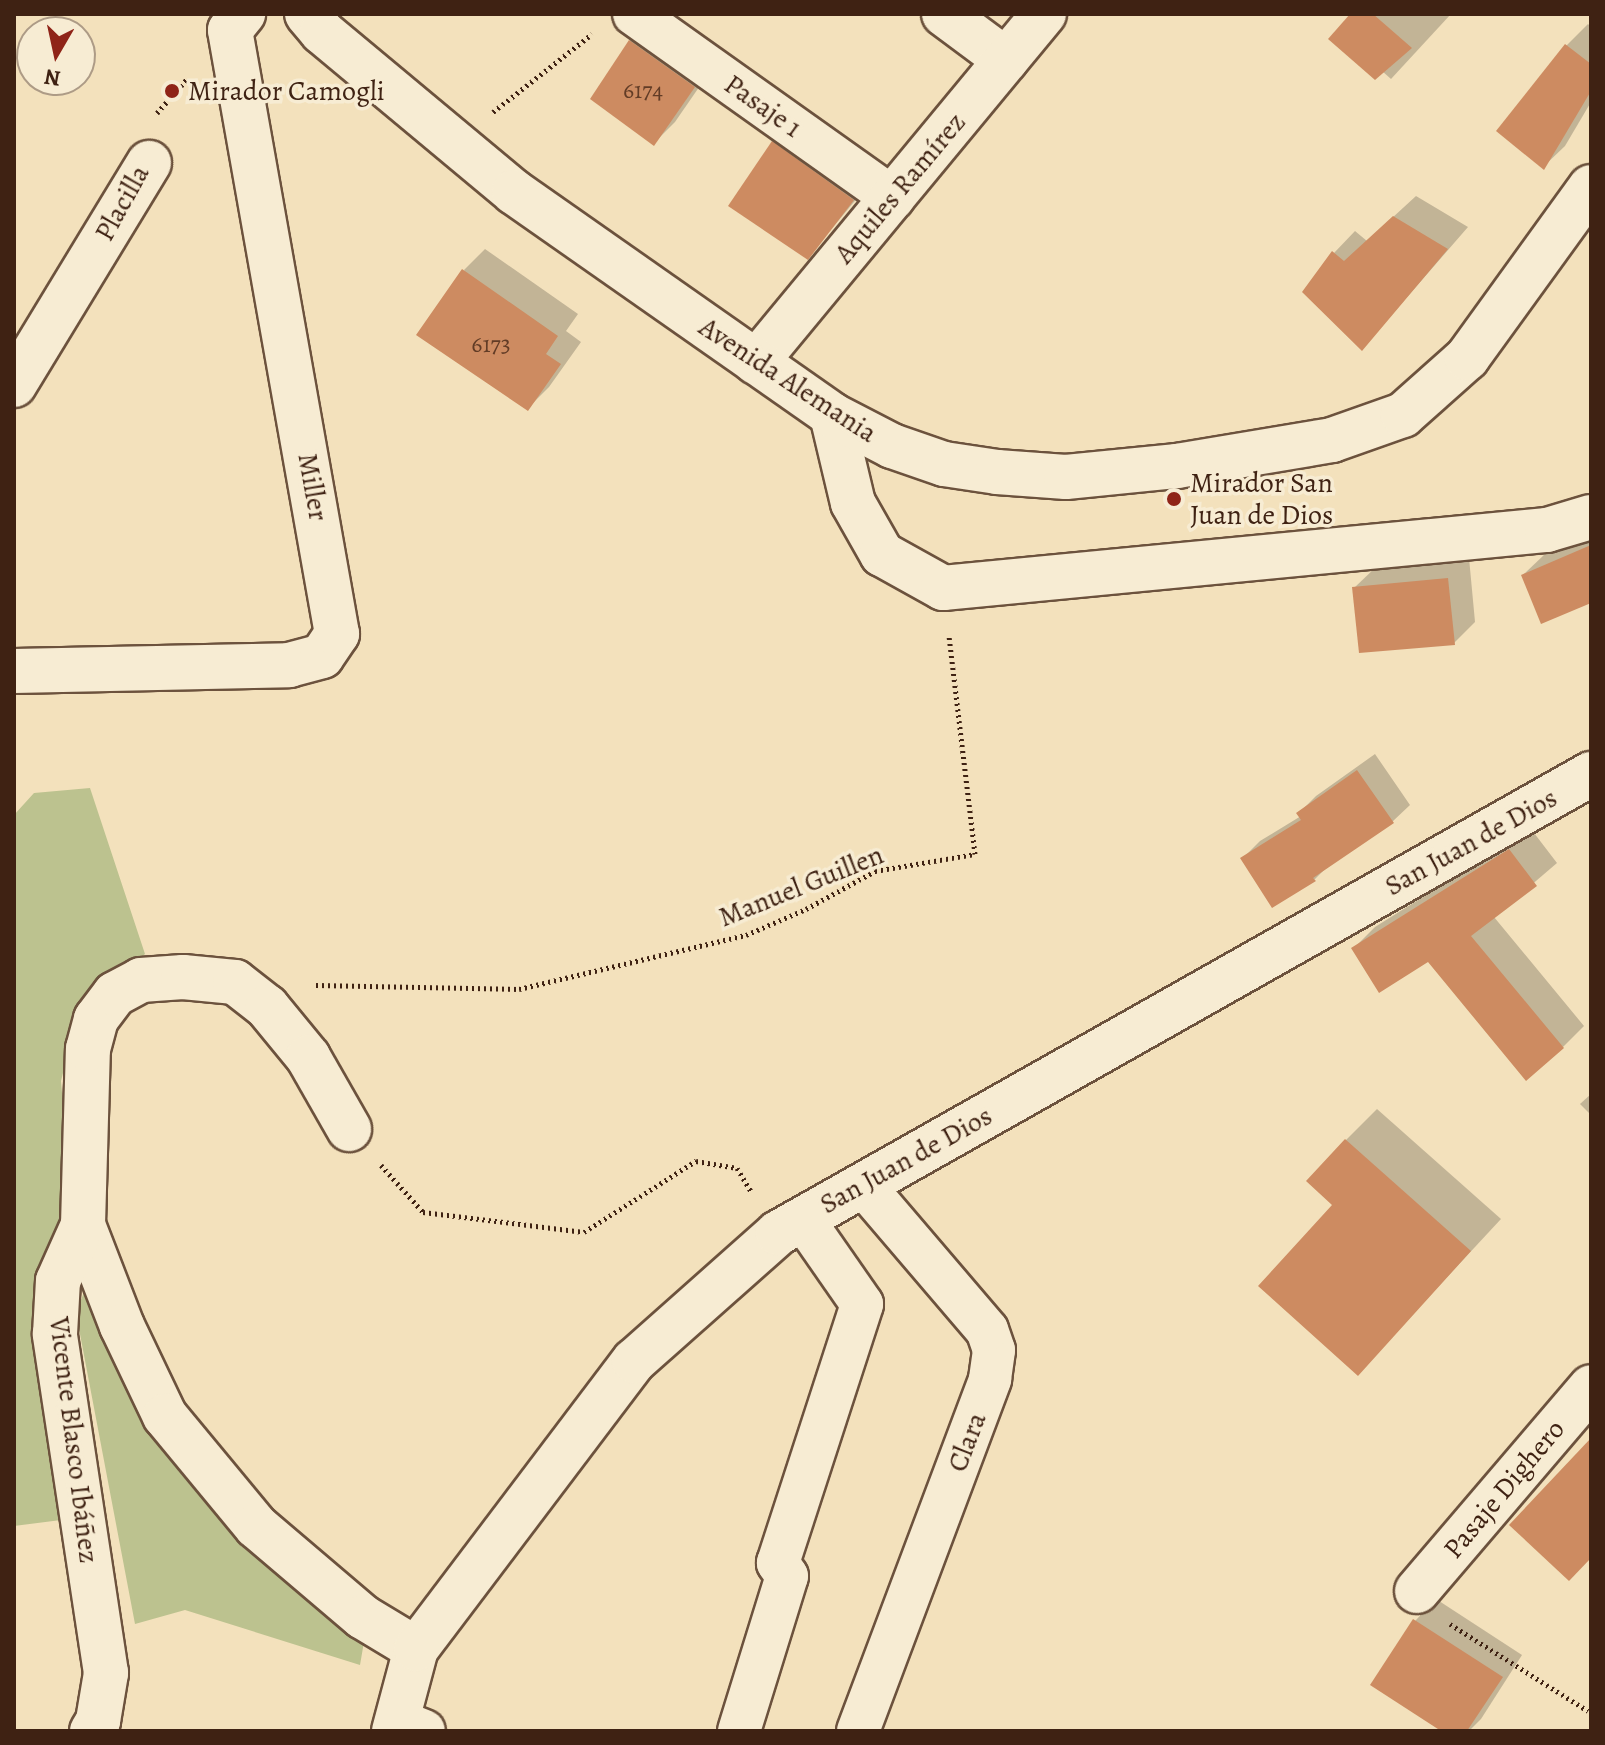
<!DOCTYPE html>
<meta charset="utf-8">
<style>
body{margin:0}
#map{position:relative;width:1605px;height:1745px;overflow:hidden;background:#f3e1bc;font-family:Alegreya,serif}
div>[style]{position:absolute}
.green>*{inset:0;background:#bcc28f}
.shadow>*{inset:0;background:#0003}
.building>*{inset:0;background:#cd8b61}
.path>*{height:5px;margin-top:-2.5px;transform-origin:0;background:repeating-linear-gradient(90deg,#3f2213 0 2px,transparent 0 6px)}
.roads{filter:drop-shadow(2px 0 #6c523d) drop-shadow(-2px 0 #6c523d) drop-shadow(0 2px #6c523d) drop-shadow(0 -2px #6c523d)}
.pedestrian>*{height:42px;margin:-21px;padding:0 21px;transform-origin:21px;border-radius:21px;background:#f7ecd3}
.minor>*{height:44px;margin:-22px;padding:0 22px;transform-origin:22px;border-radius:22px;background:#f7ecd3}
.tertiary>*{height:44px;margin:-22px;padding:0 22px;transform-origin:22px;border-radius:22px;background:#f7ecd3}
.secondary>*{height:44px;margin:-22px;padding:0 22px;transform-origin:22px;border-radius:22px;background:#f7ecd3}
.dots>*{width:22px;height:22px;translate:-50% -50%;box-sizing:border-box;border:4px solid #f7ecd3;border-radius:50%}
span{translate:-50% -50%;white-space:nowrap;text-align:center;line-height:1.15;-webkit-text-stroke:7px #f7ecd3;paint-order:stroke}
.number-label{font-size:24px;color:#623c26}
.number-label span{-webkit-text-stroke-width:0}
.poi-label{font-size:28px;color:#3f2213}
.left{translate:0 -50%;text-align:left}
.street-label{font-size:28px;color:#3f2213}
.frame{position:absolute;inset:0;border:16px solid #3f2213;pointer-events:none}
.north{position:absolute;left:16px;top:16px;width:80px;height:80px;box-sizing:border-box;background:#f7ecd3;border:2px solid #ad9b86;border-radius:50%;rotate:189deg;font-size:22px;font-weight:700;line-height:32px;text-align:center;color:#3f2213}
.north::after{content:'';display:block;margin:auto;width:28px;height:36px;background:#8f2418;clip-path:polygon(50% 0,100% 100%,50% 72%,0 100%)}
</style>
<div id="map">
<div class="green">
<div style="clip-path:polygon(90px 788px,145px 954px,79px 1009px,61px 1081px,74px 1231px,61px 1520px,14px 1526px,14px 815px,34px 793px)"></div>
<div style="clip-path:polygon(92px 1271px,152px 1423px,365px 1636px,360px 1665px,185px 1610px,135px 1624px,76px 1313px)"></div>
</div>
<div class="shadow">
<div style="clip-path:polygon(1353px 14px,1451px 14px,1391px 79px,1382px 71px)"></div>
<div style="clip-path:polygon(652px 20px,715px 64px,675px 122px,654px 143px,630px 41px)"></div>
<div style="clip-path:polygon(1588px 24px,1591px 27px,1591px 102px,1565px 146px,1543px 167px,1566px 46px)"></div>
<div style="clip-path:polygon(795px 121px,874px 178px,808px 257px,773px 143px)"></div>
<div style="clip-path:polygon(1416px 196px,1468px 227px,1362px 349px,1334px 253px,1355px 231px,1367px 241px)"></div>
<div style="clip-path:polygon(485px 249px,578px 314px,566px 331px,581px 342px,549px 387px,528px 408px,464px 270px)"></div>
<div style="clip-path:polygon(1591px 534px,1591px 601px,1523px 575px,1545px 554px)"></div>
<div style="clip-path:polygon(1469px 558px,1475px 622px,1454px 643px,1354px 588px,1376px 567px)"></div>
<div style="clip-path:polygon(1375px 754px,1410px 805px,1392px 822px,1329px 865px,1314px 880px,1243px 858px,1260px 841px,1301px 816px,1299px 813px,1316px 796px)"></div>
<div style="clip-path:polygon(1531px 829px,1557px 863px,1494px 917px,1584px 1026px,1563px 1047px,1428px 959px,1354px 948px,1375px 927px)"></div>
<div style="clip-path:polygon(1591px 1094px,1591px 1115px,1580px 1104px)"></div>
<div style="clip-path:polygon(1377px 1109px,1501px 1219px,1358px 1373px,1335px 1205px,1346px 1140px)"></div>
<div style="clip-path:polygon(1436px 1599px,1522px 1655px,1481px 1719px,1469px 1731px,1445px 1731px,1415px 1621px)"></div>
</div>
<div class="building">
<div style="clip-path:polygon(1350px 14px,1373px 14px,1412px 48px,1375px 80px,1328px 39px)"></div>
<div style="clip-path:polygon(629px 40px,695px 87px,654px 146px,590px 99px)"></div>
<div style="clip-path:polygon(1565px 44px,1591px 64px,1591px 91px,1544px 170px,1496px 131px)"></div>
<div style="clip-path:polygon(772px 141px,854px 200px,808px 260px,728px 206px)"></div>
<div style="clip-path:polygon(1393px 216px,1448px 249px,1362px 351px,1302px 292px,1332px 251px,1344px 261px)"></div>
<div style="clip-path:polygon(462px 269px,558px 336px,546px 354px,561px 364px,528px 411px,416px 335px)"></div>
<div style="clip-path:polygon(1591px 545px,1591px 603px,1541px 624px,1521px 575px)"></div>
<div style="clip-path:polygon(1448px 578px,1455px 645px,1359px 653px,1352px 587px)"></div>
<div style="clip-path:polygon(1357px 770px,1394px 823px,1313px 878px,1316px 881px,1272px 908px,1240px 858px,1301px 820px,1296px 813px)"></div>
<div style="clip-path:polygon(1509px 849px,1537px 886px,1471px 936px,1564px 1048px,1526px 1081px,1428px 962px,1379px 993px,1351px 948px)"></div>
<div style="clip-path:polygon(1345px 1139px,1471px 1251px,1358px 1376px,1258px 1286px,1332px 1205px,1306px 1181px)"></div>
<div style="clip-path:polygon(1591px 1438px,1591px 1558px,1569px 1581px,1509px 1525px)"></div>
<div style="clip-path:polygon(1413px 1619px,1503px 1677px,1467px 1731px,1441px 1731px,1370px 1685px)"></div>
</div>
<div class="path">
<div style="left:493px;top:112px;width:126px;rotate:-38.2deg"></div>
<div style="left:157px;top:113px;width:45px;rotate:-48.6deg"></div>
<div style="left:316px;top:985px;width:203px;rotate:1.1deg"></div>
<div style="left:519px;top:989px;width:233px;rotate:-13.4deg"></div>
<div style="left:746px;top:935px;width:65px;rotate:-23.4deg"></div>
<div style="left:806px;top:909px;width:79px;rotate:-28.8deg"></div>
<div style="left:875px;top:871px;width:101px;rotate:-9.6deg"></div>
<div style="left:975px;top:854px;width:220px;rotate:-96.8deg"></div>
<div style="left:381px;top:1165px;width:63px;rotate:48.2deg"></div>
<div style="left:423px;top:1212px;width:162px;rotate:7.1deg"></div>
<div style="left:584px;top:1232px;width:133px;rotate:-32.4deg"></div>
<div style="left:696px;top:1161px;width:42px;rotate:9.7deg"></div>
<div style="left:737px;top:1168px;width:27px;rotate:59deg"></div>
<div style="left:1450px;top:1624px;width:163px;rotate:32.2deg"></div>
</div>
<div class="roads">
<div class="pedestrian">
<div style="left:634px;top:14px;width:318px;rotate:35.4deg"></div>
<div style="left:397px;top:1720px;width:29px;rotate:22deg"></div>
<div style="left:739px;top:1731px;width:162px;rotate:-72.8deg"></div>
<div style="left:787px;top:1576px;width:16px;rotate:-125deg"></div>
<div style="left:778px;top:1563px;width:272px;rotate:-72deg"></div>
<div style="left:862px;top:1304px;width:103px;rotate:-124.8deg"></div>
<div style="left:858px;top:1731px;width:376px;rotate:-69.4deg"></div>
<div style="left:990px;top:1379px;width:29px;rotate:-82deg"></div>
<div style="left:994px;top:1350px;width:21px;rotate:-109deg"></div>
<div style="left:987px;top:1330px;width:191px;rotate:-130.5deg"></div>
</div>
<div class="minor">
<div style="left:944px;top:14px;width:77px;rotate:36.6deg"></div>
<div style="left:14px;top:385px;width:260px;rotate:-58.7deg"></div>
<div style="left:832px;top:415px;width:90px;rotate:76.6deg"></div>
<div style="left:853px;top:503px;width:59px;rotate:60.4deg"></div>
<div style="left:882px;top:554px;width:70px;rotate:29.1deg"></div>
<div style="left:943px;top:588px;width:607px;rotate:-5.49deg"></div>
<div style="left:1547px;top:530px;width:46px;rotate:-16.5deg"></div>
<div style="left:14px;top:671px;width:275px;rotate:-1.2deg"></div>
<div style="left:289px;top:665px;width:34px;rotate:-15deg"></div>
<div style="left:322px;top:656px;width:27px;rotate:-56deg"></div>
<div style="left:337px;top:634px;width:613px;rotate:-100.05deg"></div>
<div style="left:230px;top:30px;width:21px;rotate:-51deg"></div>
<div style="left:83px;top:1225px;width:108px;rotate:68.9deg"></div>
<div style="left:122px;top:1326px;width:100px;rotate:64.5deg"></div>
<div style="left:165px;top:1416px;width:143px;rotate:50.4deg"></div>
<div style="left:256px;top:1526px;width:140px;rotate:40.4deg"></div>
<div style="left:363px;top:1617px;width:62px;rotate:31.1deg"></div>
<div style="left:1417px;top:1591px;width:268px;rotate:-49.5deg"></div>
<div style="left:92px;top:1731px;width:12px;rotate:-59deg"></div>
<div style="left:98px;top:1721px;width:49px;rotate:-80.5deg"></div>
<div style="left:106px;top:1673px;width:343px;rotate:-98.6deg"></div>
<div style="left:55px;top:1334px;width:53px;rotate:-86.8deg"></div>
<div style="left:58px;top:1281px;width:61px;rotate:-65.9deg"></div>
<div style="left:83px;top:1225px;width:176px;rotate:-88.4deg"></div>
<div style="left:88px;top:1049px;width:31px;rotate:-75deg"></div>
<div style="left:96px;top:1019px;width:31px;rotate:-53deg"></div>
<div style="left:115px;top:994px;width:30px;rotate:-28deg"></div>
<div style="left:141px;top:980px;width:42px;rotate:-4.1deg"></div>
<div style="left:183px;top:977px;width:52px;rotate:5.5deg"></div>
<div style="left:235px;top:982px;width:41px;rotate:38deg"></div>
<div style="left:267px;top:1007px;width:65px;rotate:50.6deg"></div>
<div style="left:308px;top:1057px;width:83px;rotate:60.3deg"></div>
<div style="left:394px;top:1731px;width:85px;rotate:-75deg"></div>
<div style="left:416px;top:1649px;width:361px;rotate:-52.9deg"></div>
<div style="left:634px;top:1361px;width:193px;rotate:-41.6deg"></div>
<div style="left:778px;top:1233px;width:934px;rotate:-29.45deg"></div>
</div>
<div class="tertiary">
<div style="left:756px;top:362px;width:452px;rotate:-50.4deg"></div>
</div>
<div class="secondary">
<div style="left:307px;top:14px;width:23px;rotate:50deg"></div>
<div style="left:322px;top:32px;width:250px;rotate:39.8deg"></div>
<div style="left:514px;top:192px;width:388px;rotate:35deg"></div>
<div style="left:832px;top:415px;width:68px;rotate:27.3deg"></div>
<div style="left:892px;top:446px;width:55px;rotate:19.1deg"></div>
<div style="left:944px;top:464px;width:54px;rotate:8.6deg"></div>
<div style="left:997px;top:472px;width:69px;rotate:4.1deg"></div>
<div style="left:1066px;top:477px;width:112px;rotate:-5.7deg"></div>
<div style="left:1177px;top:466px;width:157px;rotate:-9.5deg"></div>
<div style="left:1332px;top:440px;width:75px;rotate:-19.4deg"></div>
<div style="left:1403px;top:415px;width:86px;rotate:-41.7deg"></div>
<div style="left:1467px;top:358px;width:211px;rotate:-54.1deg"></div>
</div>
</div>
<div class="dots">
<div style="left:172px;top:91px;background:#8f2418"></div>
<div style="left:1174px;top:499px;background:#8f2418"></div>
</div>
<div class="number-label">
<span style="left:643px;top:91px">6174</span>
<span style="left:491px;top:345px">6173</span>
</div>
<div class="poi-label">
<span class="left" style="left:188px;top:91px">Mirador Camogli</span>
<span class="left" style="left:1190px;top:499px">Mirador San<br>Juan de Dios</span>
</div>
<div class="street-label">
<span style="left:763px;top:106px;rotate:35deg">Pasaje 1</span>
<span style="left:900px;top:188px;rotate:-50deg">Aquiles Ramírez</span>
<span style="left:122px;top:203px;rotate:-61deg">Placilla</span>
<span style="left:788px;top:380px;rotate:33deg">Avenida Alemania</span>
<span style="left:313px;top:487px;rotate:80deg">Miller</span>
<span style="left:1471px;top:842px;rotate:-29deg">San Juan de Dios</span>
<span style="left:801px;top:886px;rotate:-22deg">Manuel Guillen</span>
<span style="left:906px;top:1160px;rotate:-29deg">San Juan de Dios</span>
<span style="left:74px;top:1440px;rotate:83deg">Vicente Blasco Ibáñez</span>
<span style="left:967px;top:1442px;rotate:-69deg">Clara</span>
<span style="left:1504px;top:1489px;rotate:-50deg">Pasaje Dighero</span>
</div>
<div class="frame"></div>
<div class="north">N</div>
</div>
